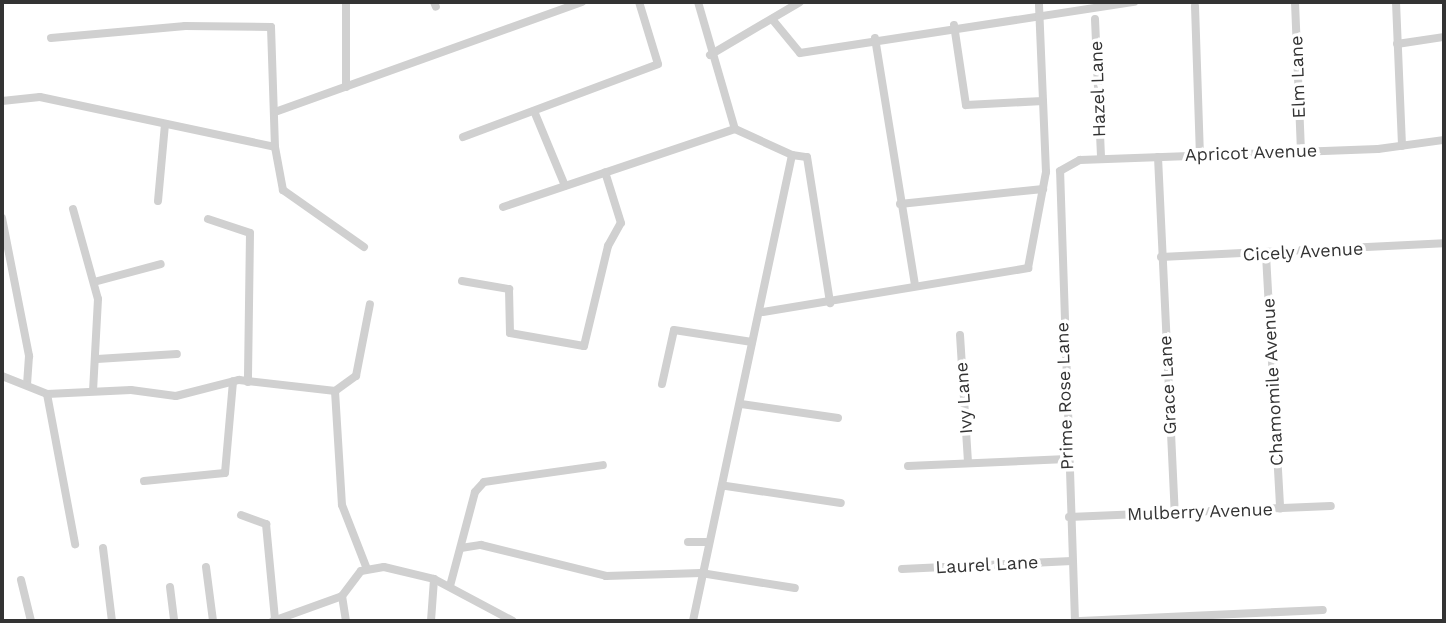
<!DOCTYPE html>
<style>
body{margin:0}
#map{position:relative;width:1446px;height:623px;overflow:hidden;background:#fff;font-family:"Work Sans",sans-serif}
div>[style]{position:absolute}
.street>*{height:8px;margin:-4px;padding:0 4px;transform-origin:4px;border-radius:4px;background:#d0d0d0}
span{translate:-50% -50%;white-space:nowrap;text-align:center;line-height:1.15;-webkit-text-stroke:7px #fff;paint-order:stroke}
.street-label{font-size:18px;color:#333}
.frame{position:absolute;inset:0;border:4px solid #333;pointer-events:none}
</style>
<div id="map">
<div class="street">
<div style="left:434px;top:2px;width:5px;rotate:68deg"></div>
<div style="left:698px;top:2px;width:132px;rotate:73.8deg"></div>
<div style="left:1295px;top:2px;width:149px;rotate:87.7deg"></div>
<div style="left:1396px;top:2px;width:144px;rotate:87.6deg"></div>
<div style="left:1195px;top:6px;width:148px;rotate:88.1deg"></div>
<div style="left:772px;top:19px;width:44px;rotate:50.5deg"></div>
<div style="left:800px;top:53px;width:338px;rotate:-8.7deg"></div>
<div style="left:1095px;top:19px;width:140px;rotate:87.5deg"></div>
<div style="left:954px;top:25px;width:81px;rotate:81.5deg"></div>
<div style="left:966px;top:105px;width:77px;rotate:-3deg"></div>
<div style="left:51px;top:38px;width:135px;rotate:-5.1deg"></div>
<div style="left:185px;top:26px;width:86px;rotate:0.7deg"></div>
<div style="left:271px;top:27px;width:120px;rotate:88.1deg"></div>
<div style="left:275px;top:147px;width:44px;rotate:79.5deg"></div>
<div style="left:283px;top:190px;width:99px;rotate:35.1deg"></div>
<div style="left:875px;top:38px;width:251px;rotate:80.8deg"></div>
<div style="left:1397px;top:44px;width:48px;rotate:-8.5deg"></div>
<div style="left:710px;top:55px;width:104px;rotate:-30.5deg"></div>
<div style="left:346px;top:87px;width:85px;rotate:-90deg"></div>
<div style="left:2px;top:101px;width:38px;rotate:-6deg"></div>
<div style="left:40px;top:97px;width:240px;rotate:12deg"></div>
<div style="left:534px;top:111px;width:81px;rotate:67.5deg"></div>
<div style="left:275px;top:112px;width:326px;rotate:-19.7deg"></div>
<div style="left:463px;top:137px;width:208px;rotate:-20.5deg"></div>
<div style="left:658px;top:64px;width:65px;rotate:-107deg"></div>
<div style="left:792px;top:155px;width:15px;rotate:8deg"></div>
<div style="left:807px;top:157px;width:148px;rotate:81deg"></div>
<div style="left:1158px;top:157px;width:355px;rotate:87.3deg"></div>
<div style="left:158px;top:201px;width:77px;rotate:-84.8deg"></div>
<div style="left:900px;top:204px;width:144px;rotate:-6deg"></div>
<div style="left:503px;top:207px;width:245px;rotate:-18.6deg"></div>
<div style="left:735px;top:129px;width:63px;rotate:24.5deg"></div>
<div style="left:792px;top:155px;width:476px;rotate:102deg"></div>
<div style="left:73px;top:209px;width:93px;rotate:74.5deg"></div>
<div style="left:98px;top:299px;width:92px;rotate:93.1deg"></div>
<div style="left:2px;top:218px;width:141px;rotate:78.9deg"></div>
<div style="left:29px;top:356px;width:29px;rotate:94deg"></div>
<div style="left:208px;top:219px;width:44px;rotate:18.4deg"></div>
<div style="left:250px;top:233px;width:149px;rotate:90.8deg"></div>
<div style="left:1266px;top:255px;width:254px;rotate:86.8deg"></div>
<div style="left:1161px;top:257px;width:283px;rotate:-2.8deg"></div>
<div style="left:462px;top:281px;width:48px;rotate:9.7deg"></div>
<div style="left:509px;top:289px;width:44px;rotate:88.7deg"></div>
<div style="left:510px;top:333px;width:75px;rotate:10deg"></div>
<div style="left:584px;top:346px;width:103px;rotate:-76.5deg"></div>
<div style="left:608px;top:246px;width:26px;rotate:-61deg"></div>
<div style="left:621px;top:223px;width:53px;rotate:-107.4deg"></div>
<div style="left:94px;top:282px;width:69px;rotate:-15deg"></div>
<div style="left:763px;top:312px;width:269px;rotate:-9.4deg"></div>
<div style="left:1028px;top:268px;width:98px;rotate:-79.4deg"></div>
<div style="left:1046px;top:172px;width:170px;rotate:-92.4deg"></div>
<div style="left:960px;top:335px;width:127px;rotate:86.4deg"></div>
<div style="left:97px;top:359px;width:80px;rotate:-3.6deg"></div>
<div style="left:2px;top:376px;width:48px;rotate:21.8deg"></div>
<div style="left:47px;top:394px;width:84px;rotate:-2.7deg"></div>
<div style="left:131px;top:390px;width:45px;rotate:7.6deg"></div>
<div style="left:176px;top:396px;width:65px;rotate:-14.3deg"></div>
<div style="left:239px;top:380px;width:97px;rotate:6.5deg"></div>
<div style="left:335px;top:391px;width:114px;rotate:86.5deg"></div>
<div style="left:342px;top:505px;width:69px;rotate:68.7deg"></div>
<div style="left:662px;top:384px;width:55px;rotate:-77.5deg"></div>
<div style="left:674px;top:330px;width:79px;rotate:8.7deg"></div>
<div style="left:335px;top:391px;width:26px;rotate:-36deg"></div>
<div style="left:356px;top:376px;width:73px;rotate:-79deg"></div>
<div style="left:47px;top:394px;width:153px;rotate:79.4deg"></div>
<div style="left:741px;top:404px;width:98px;rotate:8.2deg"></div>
<div style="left:908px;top:466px;width:159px;rotate:-2.5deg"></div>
<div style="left:144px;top:481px;width:81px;rotate:-5.6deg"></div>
<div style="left:225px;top:473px;width:92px;rotate:-85deg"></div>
<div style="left:726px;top:486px;width:116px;rotate:8.4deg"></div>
<div style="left:241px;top:515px;width:27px;rotate:20deg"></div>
<div style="left:266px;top:524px;width:96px;rotate:84.6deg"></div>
<div style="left:1069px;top:517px;width:262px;rotate:-2.4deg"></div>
<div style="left:688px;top:542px;width:19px"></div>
<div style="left:103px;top:548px;width:74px;rotate:83deg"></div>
<div style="left:461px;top:548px;width:20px;rotate:-9deg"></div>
<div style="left:481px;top:545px;width:129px;rotate:13.9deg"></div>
<div style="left:606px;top:576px;width:95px;rotate:-1.8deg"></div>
<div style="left:701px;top:573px;width:95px;rotate:9.1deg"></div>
<div style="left:206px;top:567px;width:54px;rotate:82.6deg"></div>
<div style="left:902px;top:569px;width:170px;rotate:-2.7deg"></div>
<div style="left:21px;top:580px;width:42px;rotate:76.3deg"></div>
<div style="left:450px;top:586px;width:97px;rotate:-75.1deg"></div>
<div style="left:475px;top:492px;width:13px;rotate:-48deg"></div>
<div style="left:484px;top:482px;width:120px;rotate:-8.1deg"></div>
<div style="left:170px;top:587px;width:34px;rotate:83deg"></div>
<div style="left:342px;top:596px;width:25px;rotate:81deg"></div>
<div style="left:273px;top:621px;width:73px;rotate:-19.9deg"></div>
<div style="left:342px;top:596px;width:31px;rotate:-53deg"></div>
<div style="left:361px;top:571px;width:23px;rotate:-10deg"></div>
<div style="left:384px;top:567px;width:51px;rotate:13.5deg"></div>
<div style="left:434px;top:579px;width:89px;rotate:28deg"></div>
<div style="left:431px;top:621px;width:42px;rotate:-85.9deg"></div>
<div style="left:1075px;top:621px;width:450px;rotate:-91.9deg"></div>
<div style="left:1060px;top:171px;width:23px;rotate:-29deg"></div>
<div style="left:1080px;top:160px;width:298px;rotate:-2.1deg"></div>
<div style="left:1378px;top:149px;width:67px;rotate:-7.8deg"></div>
<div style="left:1080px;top:621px;width:243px;rotate:-2.6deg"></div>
</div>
<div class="street-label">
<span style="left:1298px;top:77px;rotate:-92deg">Elm Lane</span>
<span style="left:1098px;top:89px;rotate:-92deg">Hazel Lane</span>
<span style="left:1251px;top:153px;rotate:-2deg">Apricot Avenue</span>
<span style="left:1303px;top:252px;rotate:-3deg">Cicely Avenue</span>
<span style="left:1273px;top:382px;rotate:-93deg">Chamomile Avenue</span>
<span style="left:1168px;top:385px;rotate:-93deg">Grace Lane</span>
<span style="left:1065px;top:396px;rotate:-92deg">Prime Rose Lane</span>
<span style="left:964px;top:398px;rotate:-94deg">Ivy Lane</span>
<span style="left:1200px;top:512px;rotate:-2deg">Mulberry Avenue</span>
<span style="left:987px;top:565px;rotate:-3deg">Laurel Lane</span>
</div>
<div class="frame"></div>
</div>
